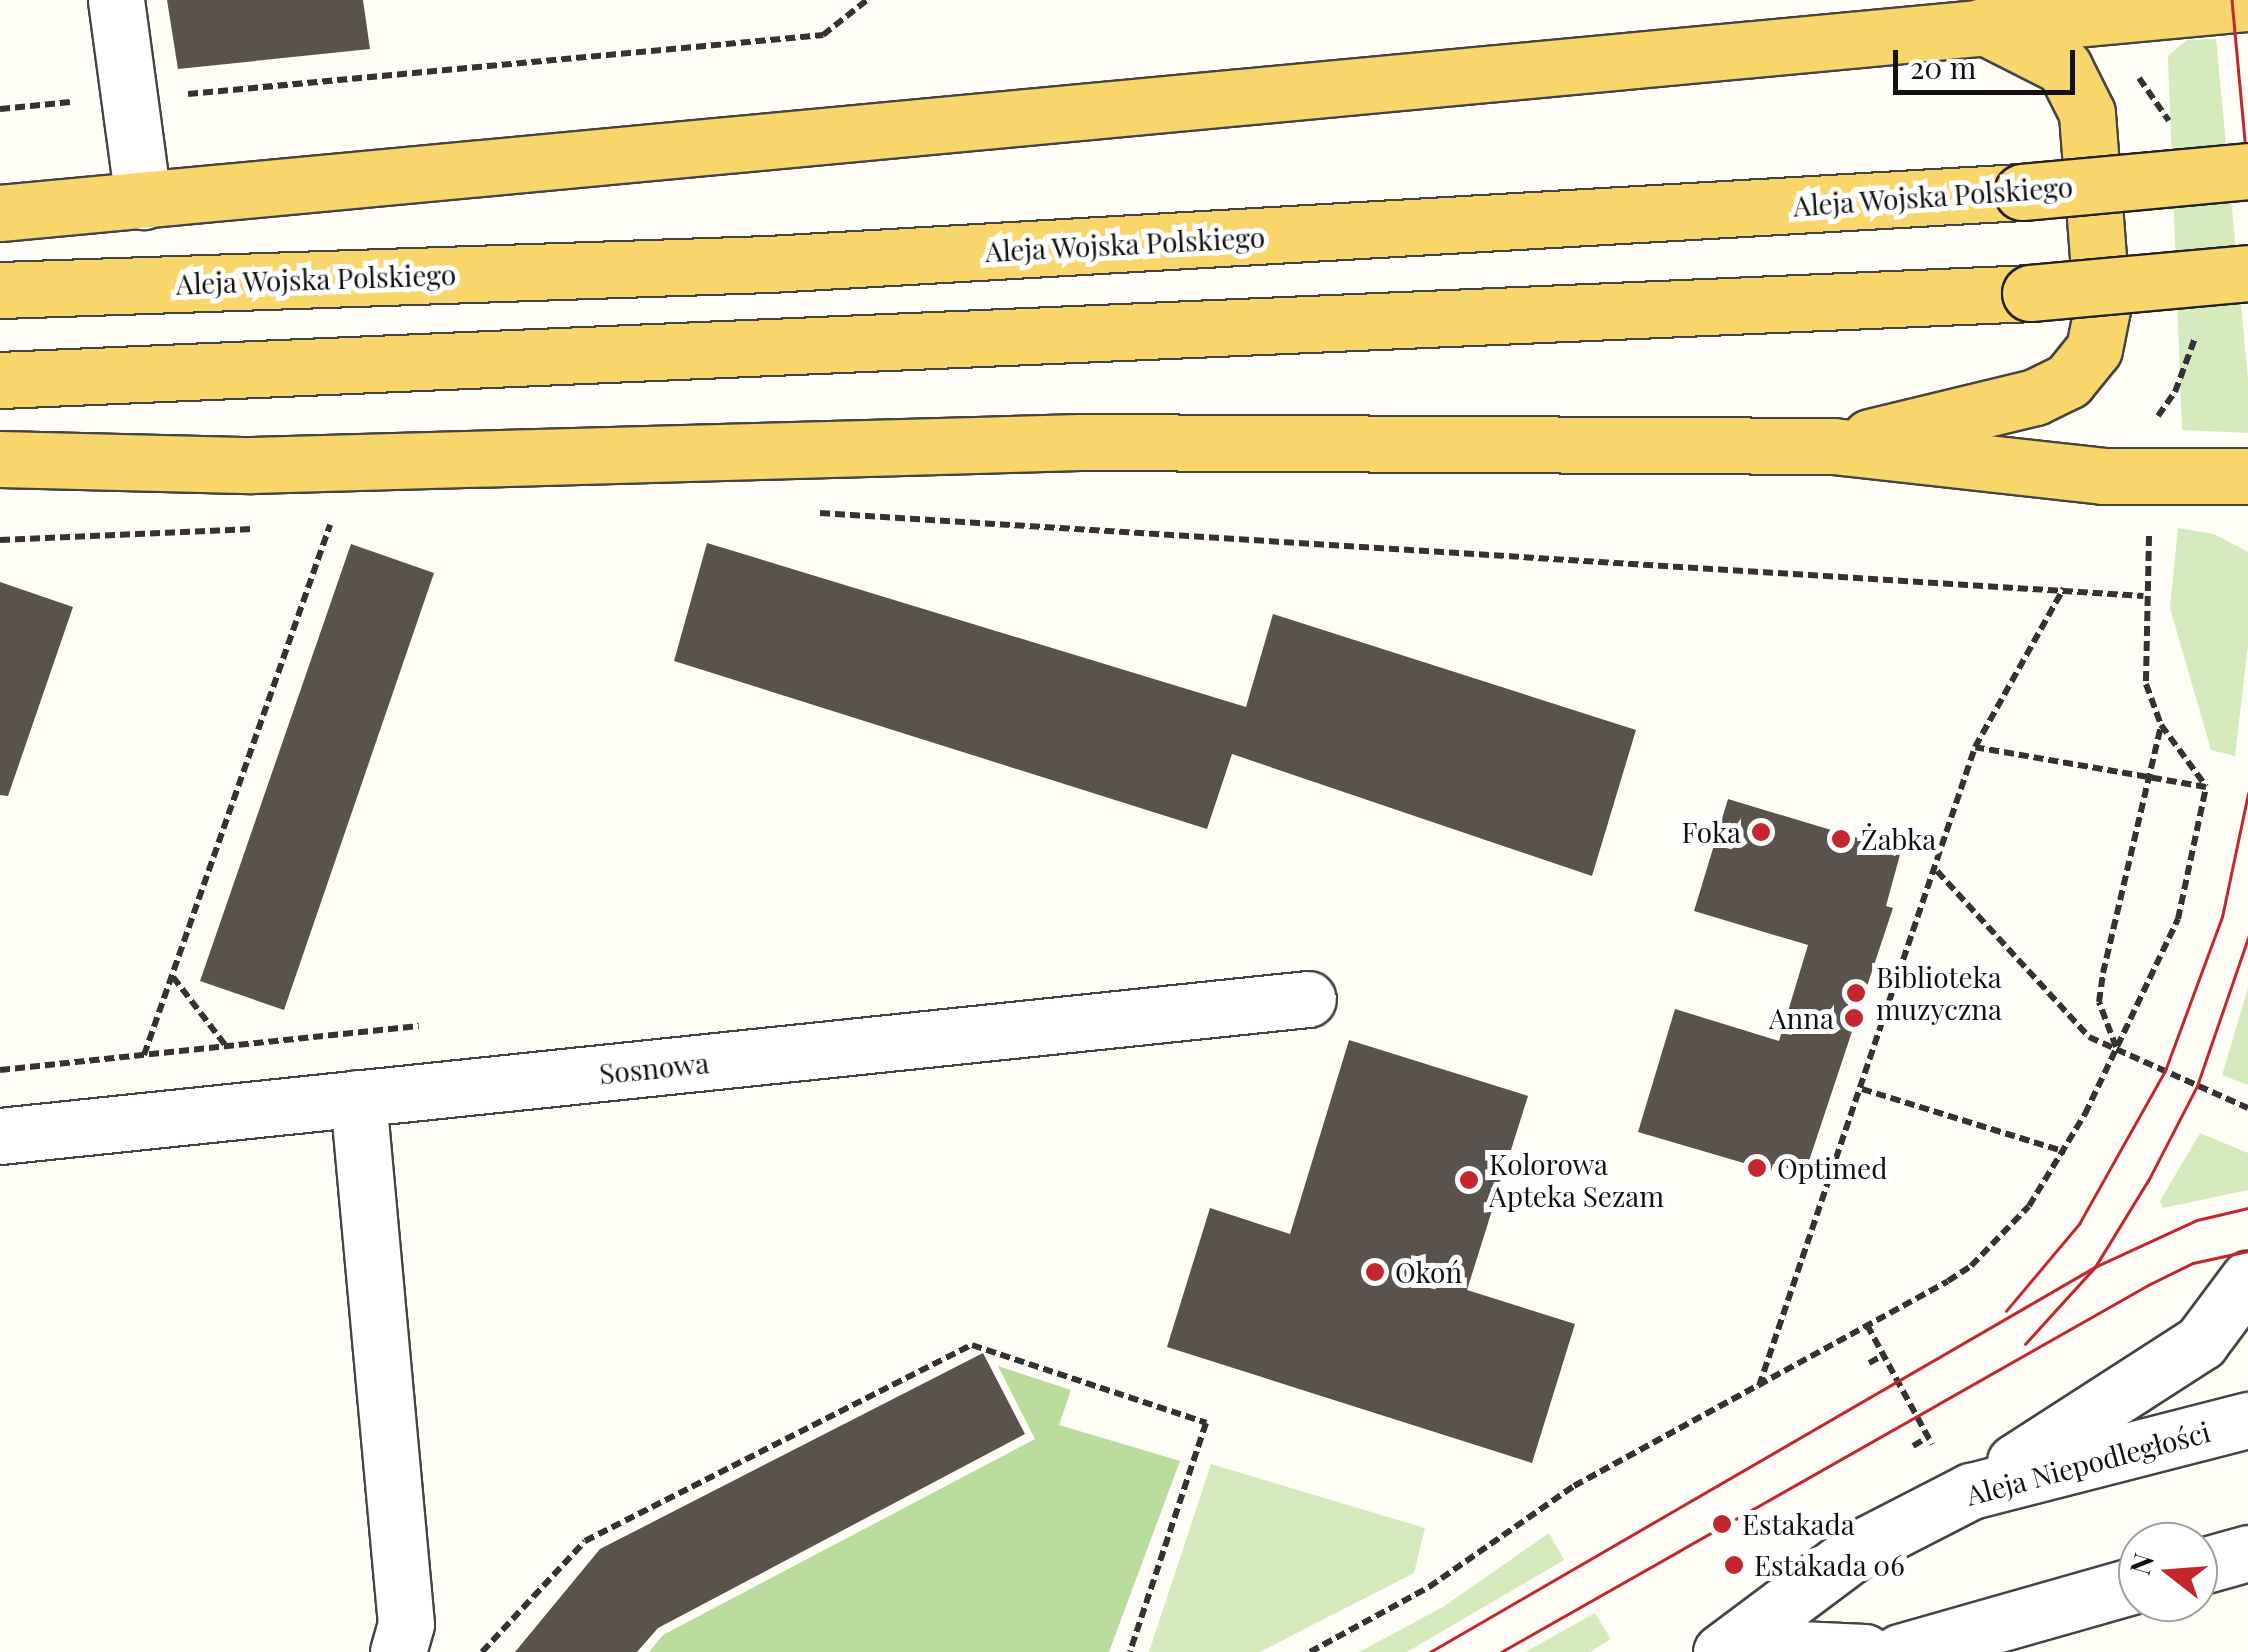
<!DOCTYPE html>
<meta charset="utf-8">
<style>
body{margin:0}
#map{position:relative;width:2248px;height:1652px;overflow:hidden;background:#fffdf5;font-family:"Playfair Display",serif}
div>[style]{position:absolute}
.green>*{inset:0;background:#d5ebbd}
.forest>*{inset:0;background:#b9dc9c}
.building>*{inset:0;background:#5a524d}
.path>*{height:6px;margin-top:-3px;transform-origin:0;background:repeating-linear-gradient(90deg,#333 0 10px,transparent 0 15px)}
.roads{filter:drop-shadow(2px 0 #444) drop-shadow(-2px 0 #444) drop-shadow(0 2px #444) drop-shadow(0 -2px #444)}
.minor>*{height:55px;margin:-27.5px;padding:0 27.5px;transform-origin:27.5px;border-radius:27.5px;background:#fff}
.major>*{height:55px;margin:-27.5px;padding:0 27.5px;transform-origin:27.5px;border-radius:27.5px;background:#f9d66b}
.tram>*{height:2.5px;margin:-1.25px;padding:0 1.25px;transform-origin:1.25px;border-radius:1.25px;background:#c4262e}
.bridges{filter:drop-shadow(2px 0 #222) drop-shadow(-2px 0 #222) drop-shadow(0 2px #222) drop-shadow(0 -2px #222)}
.major-bridge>*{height:55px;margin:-27.5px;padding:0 27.5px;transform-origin:27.5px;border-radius:27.5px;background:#f9d66b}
.dots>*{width:28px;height:28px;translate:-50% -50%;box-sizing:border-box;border:5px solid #fff;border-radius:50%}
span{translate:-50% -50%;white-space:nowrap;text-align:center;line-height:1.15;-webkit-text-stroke:10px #fff;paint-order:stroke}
.street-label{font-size:28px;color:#111}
.poi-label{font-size:28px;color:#111}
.right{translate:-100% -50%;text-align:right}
.left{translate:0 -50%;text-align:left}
.north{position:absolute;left:2118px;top:1522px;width:100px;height:100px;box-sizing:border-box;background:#fff;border:2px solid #a0a0a0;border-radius:50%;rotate:287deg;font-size:28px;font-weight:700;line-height:40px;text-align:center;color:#111}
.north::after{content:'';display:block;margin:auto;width:35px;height:45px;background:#c4262e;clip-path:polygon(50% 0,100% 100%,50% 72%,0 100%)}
.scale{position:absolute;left:1893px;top:50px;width:182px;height:45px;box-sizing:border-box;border:5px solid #111;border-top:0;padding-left:12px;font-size:30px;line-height:35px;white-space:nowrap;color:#111;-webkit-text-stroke:8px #fff;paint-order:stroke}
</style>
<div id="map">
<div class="green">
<div style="clip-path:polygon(2216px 39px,2248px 379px,2248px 433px,2182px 430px,2168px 56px,2187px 40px)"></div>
<div style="clip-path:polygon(2178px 528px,2214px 534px,2248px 552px,2248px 645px,2235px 756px,2211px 750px,2170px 608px)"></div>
<div style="clip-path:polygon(2248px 988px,2248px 1085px,2222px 1075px)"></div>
<div style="clip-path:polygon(2200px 1133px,2248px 1153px,2248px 1190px,2163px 1208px,2160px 1201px)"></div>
<div style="clip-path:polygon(1211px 1464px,1425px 1528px,1414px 1573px,1260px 1652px,1149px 1652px)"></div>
<div style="clip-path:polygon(1549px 1533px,1564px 1560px,1407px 1652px,1359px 1652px,1443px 1607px)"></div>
<div style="clip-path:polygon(1595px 1613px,1611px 1639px,1590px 1652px,1525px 1652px)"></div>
</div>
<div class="forest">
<div style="clip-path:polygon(998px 1366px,1071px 1390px,1059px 1425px,1180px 1461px,1109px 1652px,649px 1652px,663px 1635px,1035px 1439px)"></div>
</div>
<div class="building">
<div style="clip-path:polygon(167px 0,363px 0,370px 49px,178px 69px)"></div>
<div style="clip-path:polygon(707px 543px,1246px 707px,1273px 614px,1636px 730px,1592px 876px,1232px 754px,1207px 829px,674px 661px)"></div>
<div style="clip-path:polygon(351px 544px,434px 573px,284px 1010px,200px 981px)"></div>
<div style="clip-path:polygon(0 582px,73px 607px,8px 796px,0 795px)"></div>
<div style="clip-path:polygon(1728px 799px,1901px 851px,1886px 906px,1893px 908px,1805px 1173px,1773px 1164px,1771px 1171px,1638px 1132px,1675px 1009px,1779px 1041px,1808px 945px,1694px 911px)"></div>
<div style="clip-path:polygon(1349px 1040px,1528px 1096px,1467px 1290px,1575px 1324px,1532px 1463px,1167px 1347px,1210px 1208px,1290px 1234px)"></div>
<div style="clip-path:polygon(983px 1353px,1025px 1434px,658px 1628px,637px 1652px,515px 1652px,600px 1549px)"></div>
</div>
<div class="path">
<div style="left:2139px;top:78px;width:52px;rotate:55.1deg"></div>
<div style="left:188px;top:94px;width:638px;rotate:-5.31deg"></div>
<div style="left:823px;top:35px;width:56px;rotate:-38.5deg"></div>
<div style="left:0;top:109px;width:71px;rotate:-5.6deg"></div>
<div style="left:2158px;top:416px;width:29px;rotate:-55deg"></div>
<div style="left:2175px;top:392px;width:58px;rotate:-69.7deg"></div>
<div style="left:820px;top:513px;width:1326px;rotate:3.59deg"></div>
<div style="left:2149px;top:536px;width:148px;rotate:91.2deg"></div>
<div style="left:2146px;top:684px;width:44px;rotate:69.9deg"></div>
<div style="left:2161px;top:725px;width:76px;rotate:53.6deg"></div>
<div style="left:0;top:540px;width:253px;rotate:-2.5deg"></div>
<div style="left:1937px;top:871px;width:225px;rotate:47.5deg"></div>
<div style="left:2089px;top:1037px;width:174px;rotate:24.1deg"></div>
<div style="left:173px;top:977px;width:87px;rotate:52.5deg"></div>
<div style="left:2116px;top:1047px;width:48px;rotate:-110.7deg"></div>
<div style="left:2099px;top:1002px;width:29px;rotate:-82deg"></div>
<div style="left:2103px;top:973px;width:255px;rotate:-76.8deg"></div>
<div style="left:144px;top:1055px;width:562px;rotate:-70.66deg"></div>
<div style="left:0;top:1070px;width:421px;rotate:-6deg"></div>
<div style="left:1862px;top:1089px;width:213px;rotate:17.2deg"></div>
<div style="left:1867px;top:1325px;width:136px;rotate:61.4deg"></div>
<div style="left:1869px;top:1363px;width:18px;rotate:-29deg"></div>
<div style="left:1759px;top:1386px;width:675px;rotate:-71.32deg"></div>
<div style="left:1975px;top:747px;width:182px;rotate:-60.8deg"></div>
<div style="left:1913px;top:1446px;width:17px;rotate:-31deg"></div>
<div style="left:482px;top:1652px;width:151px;rotate:-47.1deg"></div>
<div style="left:585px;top:1541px;width:434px;rotate:-26.9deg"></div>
<div style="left:972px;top:1345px;width:247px;rotate:18.4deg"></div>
<div style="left:1206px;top:1423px;width:241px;rotate:108.4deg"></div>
<div style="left:1310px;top:1652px;width:136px;rotate:-28.6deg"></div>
<div style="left:1429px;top:1587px;width:177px;rotate:-34.9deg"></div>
<div style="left:1574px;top:1486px;width:426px;rotate:-28.7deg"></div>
<div style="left:1948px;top:1281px;width:27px;rotate:-33deg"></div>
<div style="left:1971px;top:1266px;width:83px;rotate:-46deg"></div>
<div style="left:2029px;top:1206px;width:108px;rotate:-58.7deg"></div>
<div style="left:2085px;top:1114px;width:216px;rotate:-64.5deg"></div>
<div style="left:2178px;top:919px;width:135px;rotate:-78deg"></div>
<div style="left:2206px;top:787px;width:234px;rotate:-170.2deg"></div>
</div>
<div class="roads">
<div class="minor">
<div style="left:116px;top:0;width:203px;rotate:82.3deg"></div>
<div style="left:358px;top:1098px;width:528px;rotate:84.79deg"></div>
<div style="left:406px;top:1624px;width:29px;rotate:106deg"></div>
<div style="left:0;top:1136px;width:1315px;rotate:-5.98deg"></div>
<div style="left:2015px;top:1462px;width:221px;rotate:-32.8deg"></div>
<div style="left:2201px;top:1342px;width:79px;rotate:-53.3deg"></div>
<div style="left:2198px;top:1567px;width:52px;rotate:-15.6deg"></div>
<div style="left:1732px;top:1646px;width:133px;rotate:2.6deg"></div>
<div style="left:1721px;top:1652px;width:174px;rotate:-36.8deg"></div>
<div style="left:1860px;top:1548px;width:125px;rotate:-27.2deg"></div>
<div style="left:1971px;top:1491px;width:286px;rotate:-14.4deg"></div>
<div style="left:1900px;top:1652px;width:248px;rotate:-15.9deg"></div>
</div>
<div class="major">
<div style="left:0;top:213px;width:2258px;rotate:-5.34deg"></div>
<div style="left:0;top:290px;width:769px;rotate:-1.94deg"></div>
<div style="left:769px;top:264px;width:1255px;rotate:-3.29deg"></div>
<div style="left:0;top:380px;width:2032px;rotate:-2.45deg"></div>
<div style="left:1870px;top:437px;width:170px;rotate:-13.6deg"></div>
<div style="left:2035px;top:397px;width:37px;rotate:-26deg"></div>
<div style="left:2068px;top:381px;width:41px;rotate:-50.9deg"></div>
<div style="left:2094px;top:349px;width:41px;rotate:-78.7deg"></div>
<div style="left:2102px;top:309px;width:197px;rotate:-94.4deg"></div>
<div style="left:2087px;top:113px;width:51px;rotate:-116.6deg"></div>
<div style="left:2064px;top:67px;width:91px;rotate:-153.2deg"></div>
<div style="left:0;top:459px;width:252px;rotate:1.4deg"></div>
<div style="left:252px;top:465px;width:828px;rotate:-1.59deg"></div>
<div style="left:1080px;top:442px;width:753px;rotate:0.3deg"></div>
<div style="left:1833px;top:446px;width:272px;rotate:6.3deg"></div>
<div style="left:2103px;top:476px;width:145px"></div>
</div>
</div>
<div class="tram">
<div style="left:2232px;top:0;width:175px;rotate:84.7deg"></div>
<div style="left:2006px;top:1311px;width:114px;rotate:-50deg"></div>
<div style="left:2079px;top:1224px;width:176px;rotate:-60.7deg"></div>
<div style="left:2165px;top:1071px;width:164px;rotate:-69.7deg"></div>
<div style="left:2222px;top:917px;width:126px;rotate:-78.1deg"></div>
<div style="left:2025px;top:1344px;width:104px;rotate:-47.7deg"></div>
<div style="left:2095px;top:1267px;width:103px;rotate:-58.5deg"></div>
<div style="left:2149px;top:1179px;width:105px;rotate:-62.7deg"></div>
<div style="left:2197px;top:1086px;width:157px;rotate:-71deg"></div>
<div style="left:1430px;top:1652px;width:768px;rotate:-30.07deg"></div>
<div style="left:2095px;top:1267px;width:112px;rotate:-24.7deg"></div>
<div style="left:2197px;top:1220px;width:52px;rotate:-13.2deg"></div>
<div style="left:1501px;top:1652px;width:746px;rotate:-29.55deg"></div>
<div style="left:2150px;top:1284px;width:48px;rotate:-26deg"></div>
<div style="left:2193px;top:1263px;width:56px;rotate:-12.3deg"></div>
</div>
<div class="bridges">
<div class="major-bridge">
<div style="left:2022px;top:192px;width:227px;rotate:-5.3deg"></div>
<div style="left:2030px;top:293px;width:219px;rotate:-5.2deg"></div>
</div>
</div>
<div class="dots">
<div style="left:1761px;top:832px;background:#c4262e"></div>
<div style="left:1841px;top:839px;background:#c4262e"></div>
<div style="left:1856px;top:993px;background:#c4262e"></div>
<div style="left:1854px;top:1018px;background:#c4262e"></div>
<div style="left:1757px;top:1168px;background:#c4262e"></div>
<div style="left:1469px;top:1180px;background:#c4262e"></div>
<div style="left:1375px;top:1272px;background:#c4262e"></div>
<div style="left:1722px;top:1524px;background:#c4262e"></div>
<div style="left:1734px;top:1565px;background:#c4262e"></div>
</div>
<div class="street-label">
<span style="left:1933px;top:196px;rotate:-4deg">Aleja Wojska Polskiego</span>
<span style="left:1125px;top:244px;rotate:-3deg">Aleja Wojska Polskiego</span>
<span style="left:316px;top:279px;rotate:-2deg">Aleja Wojska Polskiego</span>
<span style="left:654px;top:1068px;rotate:-6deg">Sosnowa</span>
<span style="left:2088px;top:1463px;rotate:-15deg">Aleja Niepodległości</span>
</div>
<div class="poi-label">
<span class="right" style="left:1741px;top:832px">Foka</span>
<span class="left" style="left:1861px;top:839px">Żabka</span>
<span class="left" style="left:1876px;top:993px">Biblioteka<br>muzyczna</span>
<span class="right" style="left:1834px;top:1018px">Anna</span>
<span class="left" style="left:1489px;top:1180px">Kolorowa<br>Apteka Sezam</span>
<span class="left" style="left:1777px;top:1168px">Optimed</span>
<span class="left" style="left:1395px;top:1272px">Okoń</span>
<span class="left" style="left:1742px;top:1524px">Estakada</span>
<span class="left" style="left:1754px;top:1565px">Estakada 06</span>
</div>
<div class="north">N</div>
<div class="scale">20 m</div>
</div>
